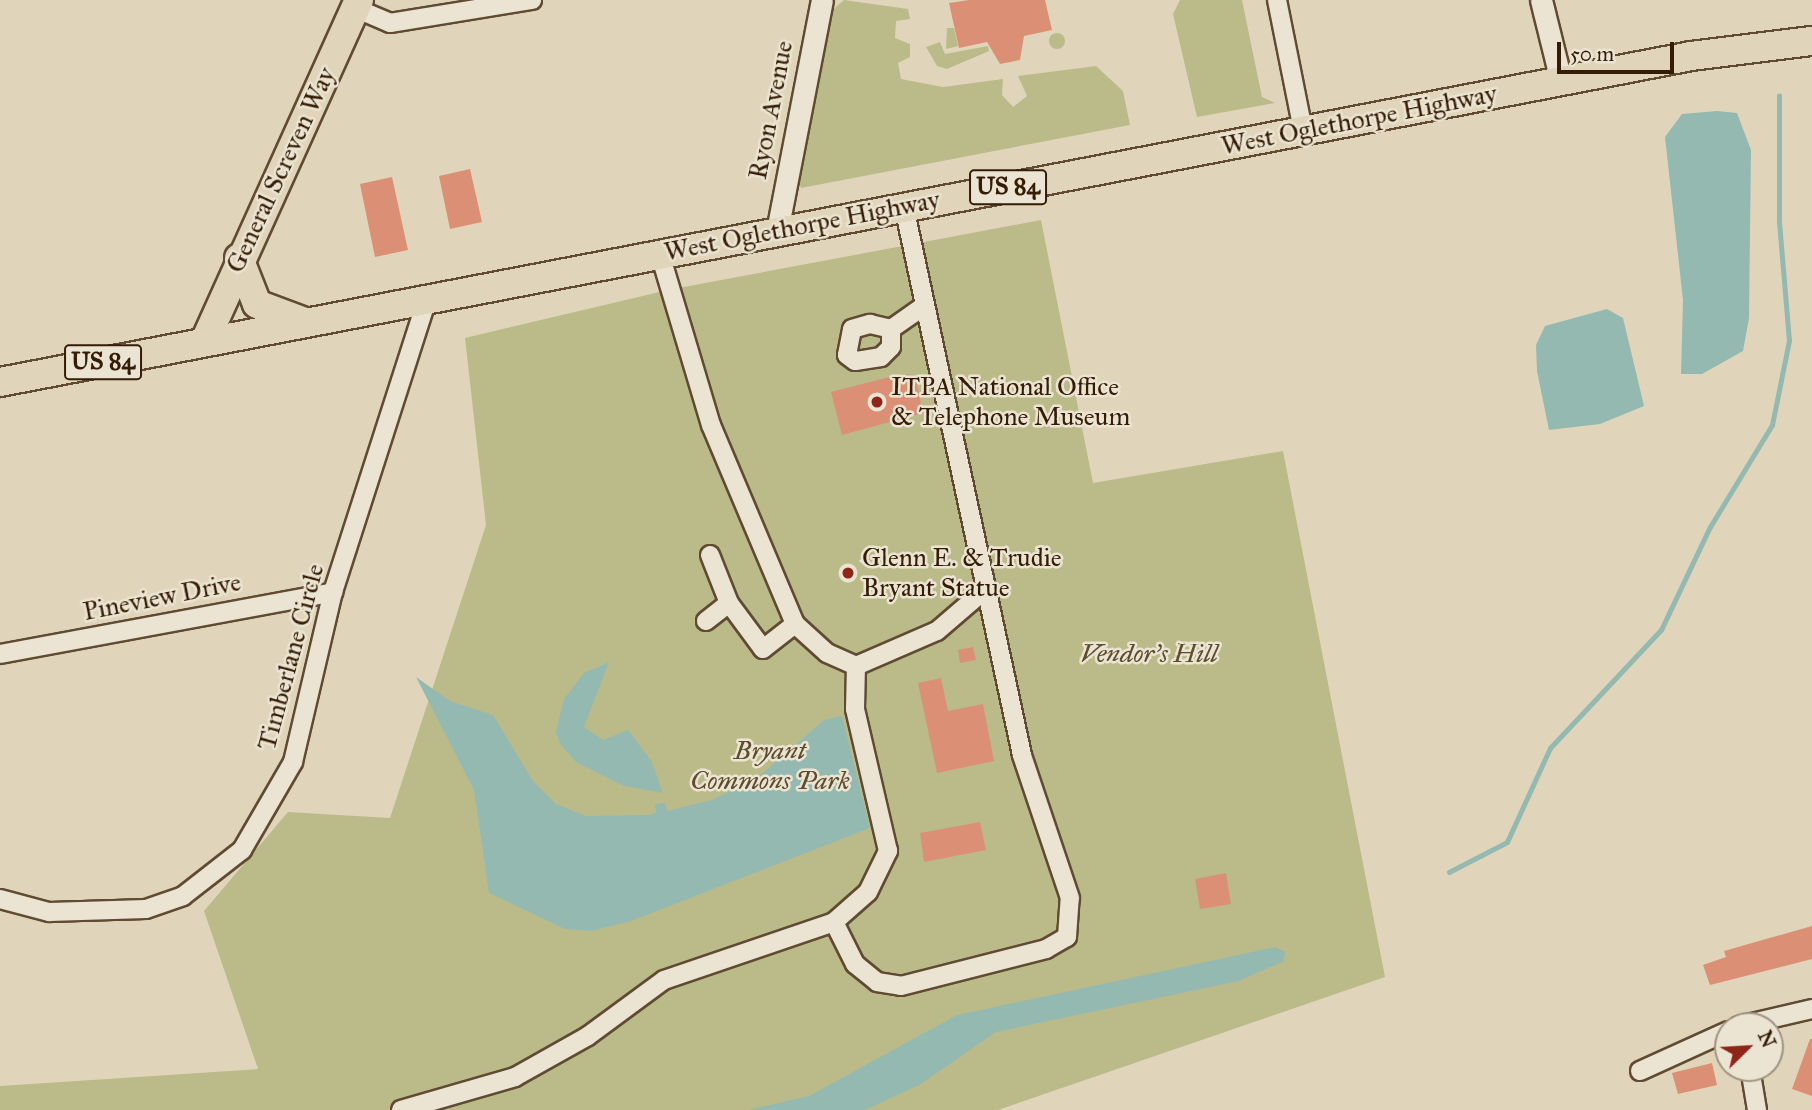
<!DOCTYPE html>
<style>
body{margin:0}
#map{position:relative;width:1812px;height:1110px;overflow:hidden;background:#e0d5ba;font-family:"IM FELL Great Primer",serif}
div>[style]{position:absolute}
.green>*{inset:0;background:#bbbb8a}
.round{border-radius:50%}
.water>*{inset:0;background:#94b9b0}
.stream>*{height:4.5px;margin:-2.25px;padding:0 2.25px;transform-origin:2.25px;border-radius:2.25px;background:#94b9b0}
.building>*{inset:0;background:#db9075}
.roads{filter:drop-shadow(2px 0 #604b32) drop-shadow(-2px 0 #604b32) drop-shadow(0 2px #604b32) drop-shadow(0 -2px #604b32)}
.minor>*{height:18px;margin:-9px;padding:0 9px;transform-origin:9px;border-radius:9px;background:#ebe4d2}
.tertiary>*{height:21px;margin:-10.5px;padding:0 10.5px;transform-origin:10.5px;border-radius:10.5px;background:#ebe4d2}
.primary>*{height:28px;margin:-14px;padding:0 14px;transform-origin:14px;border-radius:14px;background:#e0d5ba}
.trunk>*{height:28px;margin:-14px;padding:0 14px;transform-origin:14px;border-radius:14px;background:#e0d5ba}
.dots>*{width:19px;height:19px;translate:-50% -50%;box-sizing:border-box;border:4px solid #ebe4d2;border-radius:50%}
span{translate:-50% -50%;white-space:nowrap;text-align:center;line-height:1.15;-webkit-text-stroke:5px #ebe4d2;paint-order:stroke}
.shield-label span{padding:2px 5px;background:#ebe4d2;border:2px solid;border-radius:5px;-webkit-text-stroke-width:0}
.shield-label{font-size:24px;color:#351d05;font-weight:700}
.street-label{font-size:26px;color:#351d05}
.poi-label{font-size:26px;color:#351d05}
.left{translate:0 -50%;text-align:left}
.park-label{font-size:26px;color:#5d4c2d;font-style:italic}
.north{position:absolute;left:1714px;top:1012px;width:70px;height:70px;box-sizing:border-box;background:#ebe4d2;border:2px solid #a29480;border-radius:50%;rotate:66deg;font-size:19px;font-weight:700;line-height:28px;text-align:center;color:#351d05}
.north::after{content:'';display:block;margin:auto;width:24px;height:32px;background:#8f2418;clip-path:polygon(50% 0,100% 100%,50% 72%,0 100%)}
.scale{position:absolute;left:1557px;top:42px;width:117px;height:32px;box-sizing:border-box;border:4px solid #351d05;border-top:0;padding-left:9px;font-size:21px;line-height:24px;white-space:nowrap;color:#351d05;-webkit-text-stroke:5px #ebe4d2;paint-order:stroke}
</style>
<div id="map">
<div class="green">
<div style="clip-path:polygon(844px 0,908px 9px,910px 19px,896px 21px,895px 38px,910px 44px,910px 57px,898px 63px,901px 79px,943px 87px,1003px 79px,1002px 95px,1013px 107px,1027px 96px,1018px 76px,1096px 66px,1123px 91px,1130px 125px,801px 188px,795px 174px,830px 12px)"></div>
<div style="clip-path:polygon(1180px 0,1242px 0,1262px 97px,1275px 103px,1197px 117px,1173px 14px)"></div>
<div style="clip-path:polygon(947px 28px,954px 28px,958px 46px,946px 49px)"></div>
<div class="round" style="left:1049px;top:33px;width:16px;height:16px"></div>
<div style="clip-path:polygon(940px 42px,945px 54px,988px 46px,989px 51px,947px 69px,937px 66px,926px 47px)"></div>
<div style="clip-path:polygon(1041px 220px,1093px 483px,1283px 451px,1385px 977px,998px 1110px,0 1110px,0 1086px,258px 1069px,204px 911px,288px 812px,390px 818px,486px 525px,465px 338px,668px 290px)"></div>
</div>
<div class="water">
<div style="clip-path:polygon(1717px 111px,1737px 113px,1751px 150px,1749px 318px,1743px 351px,1702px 374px,1681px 374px,1683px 300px,1665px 137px,1682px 114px)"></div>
<div style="clip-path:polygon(1607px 309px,1623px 318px,1644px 406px,1600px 424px,1549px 430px,1537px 371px,1536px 345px,1545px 326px)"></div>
<div style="clip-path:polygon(609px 662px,584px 727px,603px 740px,628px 730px,652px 762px,663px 793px,624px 786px,576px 762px,560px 744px,556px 732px,564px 699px,584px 673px)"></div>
<div style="clip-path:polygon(416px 677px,450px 701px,493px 715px,533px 781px,556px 804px,586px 816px,648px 815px,656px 813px,655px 804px,665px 803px,667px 811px,712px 800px,756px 779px,824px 720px,842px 716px,870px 828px,631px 921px,591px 931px,565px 929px,489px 893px,474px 790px)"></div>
<div style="clip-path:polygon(1275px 947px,1285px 952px,1284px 961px,1239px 981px,996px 1032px,921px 1084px,865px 1110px,748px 1110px,809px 1096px,957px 1015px)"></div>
</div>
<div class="stream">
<div style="left:1449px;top:872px;width:65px;rotate:-27.3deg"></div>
<div style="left:1507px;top:842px;width:103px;rotate:-65.4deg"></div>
<div style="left:1550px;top:748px;width:162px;rotate:-46.8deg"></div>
<div style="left:1661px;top:630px;width:114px;rotate:-64.6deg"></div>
<div style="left:1710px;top:527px;width:119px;rotate:-58.7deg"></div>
<div style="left:1772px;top:425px;width:86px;rotate:-78.6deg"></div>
<div style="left:1789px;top:341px;width:120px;rotate:-94.8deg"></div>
<div style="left:1779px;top:221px;width:125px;rotate:-90deg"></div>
</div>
<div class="building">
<div style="clip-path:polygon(969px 0,1045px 0,1052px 30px,1024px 36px,1020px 60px,1000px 64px,987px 42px,959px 48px,949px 3px)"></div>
<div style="clip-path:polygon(470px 169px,482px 222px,450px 229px,439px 176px)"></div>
<div style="clip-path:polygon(392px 177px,408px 250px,375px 257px,360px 184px)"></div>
<div style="clip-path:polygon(901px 374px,915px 375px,923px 413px,842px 435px,831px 392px)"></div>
<div style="clip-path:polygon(973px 647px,976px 660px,960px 663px,958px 650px)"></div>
<div style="clip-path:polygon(941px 678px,948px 711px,983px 704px,994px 761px,937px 773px,918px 683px)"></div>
<div style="clip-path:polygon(980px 822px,986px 850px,924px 862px,920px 833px)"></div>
<div style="clip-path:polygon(1226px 873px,1231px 904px,1200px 909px,1195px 879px)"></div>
<div style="clip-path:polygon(1812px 926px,1812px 959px,1710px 985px,1703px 965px,1726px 957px,1724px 951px)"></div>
<div style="clip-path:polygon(1810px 1039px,1812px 1039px,1812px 1096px,1792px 1089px)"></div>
<div style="clip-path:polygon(1712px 1063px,1717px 1085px,1678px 1094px,1672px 1073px)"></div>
</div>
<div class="roads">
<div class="minor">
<div style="left:1277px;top:0;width:133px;rotate:78.7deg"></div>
<div style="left:355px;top:8px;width:38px;rotate:23deg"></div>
<div style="left:390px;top:23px;width:144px;rotate:-9.2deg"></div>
<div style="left:660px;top:254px;width:178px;rotate:73.4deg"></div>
<div style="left:711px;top:425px;width:216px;rotate:67.1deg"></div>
<div style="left:891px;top:329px;width:18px;rotate:90deg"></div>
<div style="left:891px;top:347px;width:14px;rotate:135deg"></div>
<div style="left:881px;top:357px;width:26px;rotate:171deg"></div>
<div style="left:855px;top:361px;width:10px;rotate:-143deg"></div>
<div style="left:847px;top:355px;width:26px;rotate:-79deg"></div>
<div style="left:852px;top:329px;width:19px;rotate:-16deg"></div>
<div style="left:870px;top:324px;width:22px;rotate:13deg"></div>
<div style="left:891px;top:329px;width:39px;rotate:-35deg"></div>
<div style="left:710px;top:555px;width:52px;rotate:68.4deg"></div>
<div style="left:729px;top:603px;width:57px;rotate:53.5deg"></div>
<div style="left:763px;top:649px;width:41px;rotate:-38deg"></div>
<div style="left:795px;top:624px;width:43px;rotate:42.2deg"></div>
<div style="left:827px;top:653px;width:32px;rotate:24deg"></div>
<div style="left:856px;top:666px;width:88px;rotate:-23.4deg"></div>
<div style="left:937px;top:631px;width:66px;rotate:-40.7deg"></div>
<div style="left:706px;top:621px;width:29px;rotate:-38deg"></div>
<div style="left:0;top:654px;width:339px;rotate:-10.5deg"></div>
<div style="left:0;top:899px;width:51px;rotate:14.9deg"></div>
<div style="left:49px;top:912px;width:97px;rotate:-1.8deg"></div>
<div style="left:146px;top:909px;width:39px;rotate:-19deg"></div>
<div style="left:183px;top:896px;width:75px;rotate:-37.9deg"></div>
<div style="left:242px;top:850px;width:102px;rotate:-59.9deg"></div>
<div style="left:293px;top:762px;width:175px;rotate:-76.8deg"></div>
<div style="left:333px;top:592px;width:308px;rotate:-72.2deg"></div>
<div style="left:834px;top:922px;width:45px;rotate:-41.4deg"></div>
<div style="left:868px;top:892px;width:46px;rotate:-64deg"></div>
<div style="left:888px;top:851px;width:146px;rotate:-103.1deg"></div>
<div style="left:855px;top:709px;width:43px;rotate:-88.7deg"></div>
<div style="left:1739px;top:1026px;width:75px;rotate:-13.1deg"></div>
<div style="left:1750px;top:1068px;width:43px;rotate:80.5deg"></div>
<div style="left:1640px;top:1071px;width:97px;rotate:-24.4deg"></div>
<div style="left:401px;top:1110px;width:119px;rotate:-16.1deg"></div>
<div style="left:515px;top:1077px;width:84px;rotate:-29.3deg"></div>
<div style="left:588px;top:1036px;width:94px;rotate:-36.4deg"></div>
<div style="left:664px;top:980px;width:180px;rotate:-18.8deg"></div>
<div style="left:834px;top:922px;width:47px;rotate:63.4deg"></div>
<div style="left:855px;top:964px;width:28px;rotate:39deg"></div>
<div style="left:877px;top:982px;width:24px;rotate:9deg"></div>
<div style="left:901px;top:986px;width:150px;rotate:-14.3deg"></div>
<div style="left:1046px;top:949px;width:24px;rotate:-30deg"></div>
<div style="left:1067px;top:937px;width:39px;rotate:-86deg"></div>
<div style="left:1070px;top:898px;width:151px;rotate:-108.6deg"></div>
<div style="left:1022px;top:755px;width:561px;rotate:-102.15deg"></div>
</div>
<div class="tertiary">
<div style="left:1541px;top:0;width:83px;rotate:76.1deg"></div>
<div style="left:777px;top:231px;width:235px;rotate:-79deg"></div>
</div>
<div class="primary">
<div style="left:205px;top:341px;width:374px;rotate:-65.7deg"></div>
</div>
<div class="trunk">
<div style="left:239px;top:258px;width:49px;rotate:68.6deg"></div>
<div style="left:257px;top:304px;width:48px;rotate:20.7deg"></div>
<div style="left:0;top:382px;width:1722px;rotate:-10.91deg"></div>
<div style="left:1691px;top:56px;width:122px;rotate:-7.1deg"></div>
</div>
</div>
<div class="dots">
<div style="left:877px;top:402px;background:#8f2418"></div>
<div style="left:848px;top:573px;background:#8f2418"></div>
</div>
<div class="shield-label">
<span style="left:1008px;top:187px">US 84</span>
<span style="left:103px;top:362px">US 84</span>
</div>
<div class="street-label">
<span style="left:771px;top:110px;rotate:-79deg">Ryon Avenue</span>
<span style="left:1359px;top:120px;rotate:-11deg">West Oglethorpe Highway</span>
<span style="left:281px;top:170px;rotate:-65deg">General Screven Way</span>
<span style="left:802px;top:226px;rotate:-11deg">West Oglethorpe Highway</span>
<span style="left:162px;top:597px;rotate:-11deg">Pineview Drive</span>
<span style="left:291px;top:657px;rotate:-75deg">Timberlane Circle</span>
</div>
<div class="poi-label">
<span class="left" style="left:891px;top:402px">ITPA National Office<br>&amp; Telephone Museum</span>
<span class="left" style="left:862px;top:573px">Glenn E. &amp; Trudie<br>Bryant Statue</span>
</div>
<div class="park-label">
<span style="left:1149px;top:654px">Vendor's Hill</span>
<span style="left:770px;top:766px">Bryant<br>Commons Park</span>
</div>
<div class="north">N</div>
<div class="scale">50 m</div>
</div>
